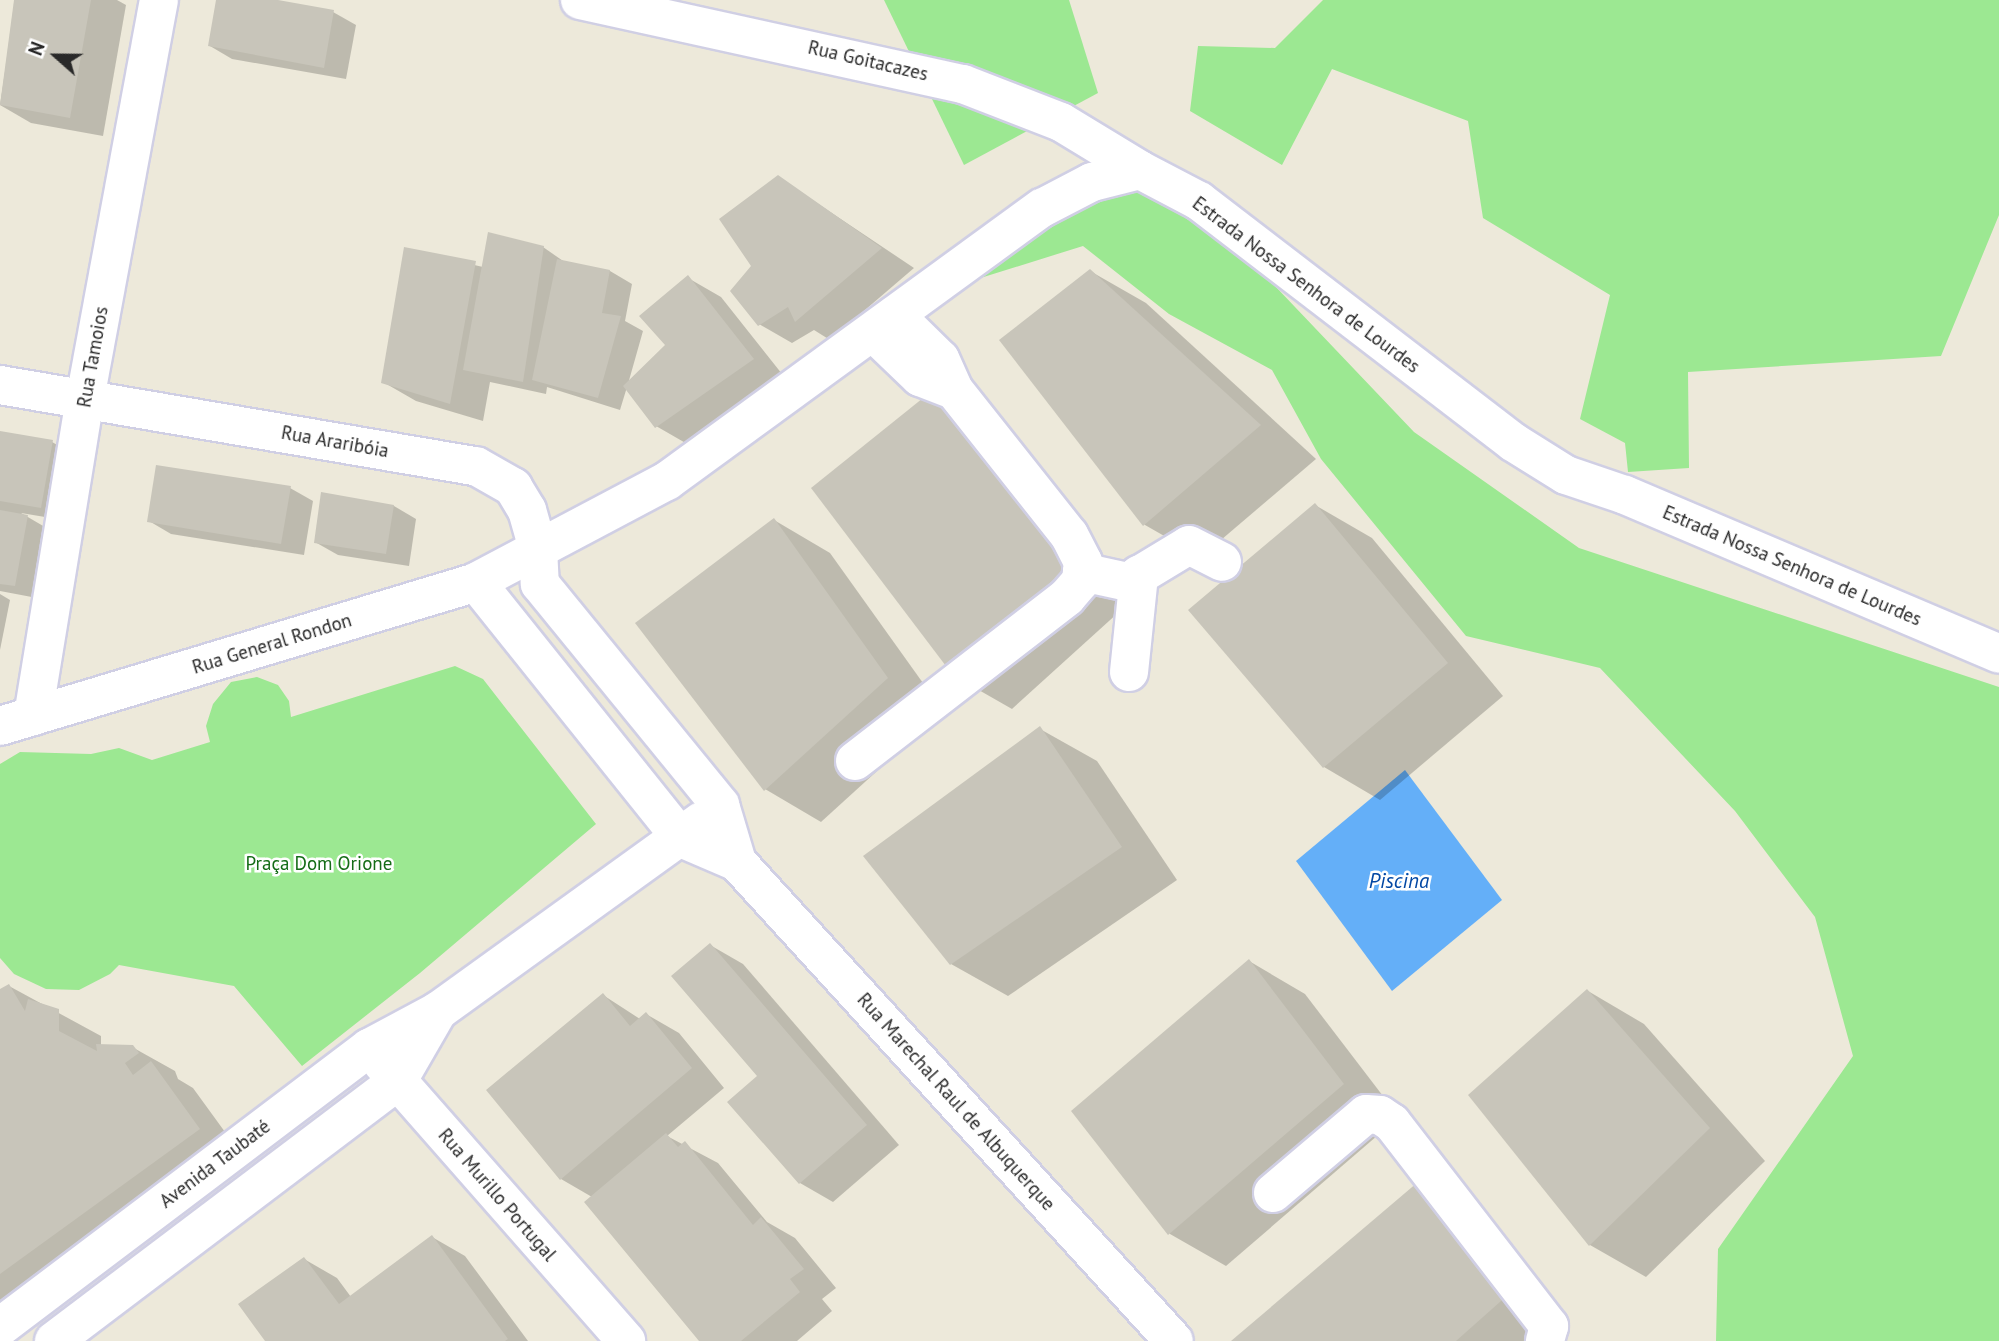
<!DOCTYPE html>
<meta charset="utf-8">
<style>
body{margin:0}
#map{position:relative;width:1999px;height:1341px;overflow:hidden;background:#ede9da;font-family:"PT Sans",sans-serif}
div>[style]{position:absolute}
.green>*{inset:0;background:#9ce892}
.water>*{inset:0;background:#64aff8}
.shadow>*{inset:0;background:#0003}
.building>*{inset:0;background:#c8c5ba}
.roads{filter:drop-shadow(2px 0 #d0cfe4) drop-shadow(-2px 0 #d0cfe4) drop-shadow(0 2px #d0cfe4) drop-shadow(0 -2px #d0cfe4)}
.minor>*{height:38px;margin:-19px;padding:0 19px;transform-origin:19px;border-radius:19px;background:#fff}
span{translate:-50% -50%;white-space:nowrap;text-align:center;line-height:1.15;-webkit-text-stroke:5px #fff;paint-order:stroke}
.street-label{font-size:19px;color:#292929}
.park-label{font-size:19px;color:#146c16}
.water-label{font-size:21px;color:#0348a4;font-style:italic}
.north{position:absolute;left:21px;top:21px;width:70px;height:70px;-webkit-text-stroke:5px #fff;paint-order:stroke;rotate:291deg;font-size:19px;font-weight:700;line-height:28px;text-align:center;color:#292929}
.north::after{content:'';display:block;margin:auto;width:24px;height:32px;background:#292929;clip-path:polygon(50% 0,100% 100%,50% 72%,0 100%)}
</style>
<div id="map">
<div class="green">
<div style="clip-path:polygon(884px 0,1069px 0,1098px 93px,964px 165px)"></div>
<div style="clip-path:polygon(1323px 0,1999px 0,1999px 215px,1941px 356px,1688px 372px,1689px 468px,1628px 472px,1625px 443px,1580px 419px,1610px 295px,1483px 218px,1468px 121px,1332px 69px,1282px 165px,1190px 111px,1198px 46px,1275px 48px)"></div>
<div style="clip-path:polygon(1108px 187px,1194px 201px,1414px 432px,1579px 548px,1999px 687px,1999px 1341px,1716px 1341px,1718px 1249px,1853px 1056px,1815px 917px,1735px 811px,1600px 668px,1466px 636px,1321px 459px,1272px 370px,1169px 314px,1083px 246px,974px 280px,984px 230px)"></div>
<div style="clip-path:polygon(455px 666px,483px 679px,596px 824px,420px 973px,302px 1066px,234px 986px,119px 965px,110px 974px,79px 990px,46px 989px,14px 974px,0 958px,0 764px,20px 752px,91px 754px,119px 748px,152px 760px,210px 742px,206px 726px,213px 704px,231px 682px,257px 677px,278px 685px,289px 701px,291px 717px)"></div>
</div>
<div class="water">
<div style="clip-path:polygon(1405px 770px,1502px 900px,1392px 991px,1296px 861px)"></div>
</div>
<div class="shadow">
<div style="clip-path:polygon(16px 0,117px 0,126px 5px,103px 136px,31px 123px,0 105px)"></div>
<div style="clip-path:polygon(218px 0,268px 0,333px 12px,356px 25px,346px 79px,232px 59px,210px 46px)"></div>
<div style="clip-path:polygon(778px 177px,914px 268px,830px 340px,814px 330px,792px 343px,759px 324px,753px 266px)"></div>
<div style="clip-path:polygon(543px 247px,566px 263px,610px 271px,632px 284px,625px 321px,643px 331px,628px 384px,667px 345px,688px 278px,721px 297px,786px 379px,689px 445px,656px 426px,627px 387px,620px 410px,547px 387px,546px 394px,490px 382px,483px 421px,416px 401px,383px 382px,405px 249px,483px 267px)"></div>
<div style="clip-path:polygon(1090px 271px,1146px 303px,1316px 459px,1201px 557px,1145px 525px,1001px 340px)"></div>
<div style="clip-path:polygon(989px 424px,1130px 602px,1012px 709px,956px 677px)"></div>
<div style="clip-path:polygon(0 432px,52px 442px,75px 455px,63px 520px,21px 513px,50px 530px,37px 598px,0 591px)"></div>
<div style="clip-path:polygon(290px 488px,313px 501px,304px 555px,171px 534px,149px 521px)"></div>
<div style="clip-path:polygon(323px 494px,394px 506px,416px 519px,409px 566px,338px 555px,315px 542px)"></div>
<div style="clip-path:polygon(1315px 505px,1372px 538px,1503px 696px,1380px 800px,1324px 767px)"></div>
<div style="clip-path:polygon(774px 520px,830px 553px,943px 711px,821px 822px,765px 789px)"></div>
<div style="clip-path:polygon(0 594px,10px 600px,0 650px)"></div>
<div style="clip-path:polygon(1040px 729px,1097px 761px,1177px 880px,1008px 996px,951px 964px)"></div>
<div style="clip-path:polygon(710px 945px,743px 964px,899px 1145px,833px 1202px,800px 1183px)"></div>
<div style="clip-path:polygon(1249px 961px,1305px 994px,1399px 1117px,1226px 1266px,1170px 1234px,1073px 1111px)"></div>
<div style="clip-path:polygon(9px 986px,101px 1036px,101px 1046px,132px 1047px,175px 1071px,178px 1079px,193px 1088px,241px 1154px,0 1329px,0 991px)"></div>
<div style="clip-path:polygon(1588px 991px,1644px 1024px,1765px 1161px,1646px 1277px,1590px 1245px)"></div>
<div style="clip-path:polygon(603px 995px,640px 1019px,646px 1014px,679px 1033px,724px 1088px,667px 1136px,718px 1163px,767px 1222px,795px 1238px,836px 1288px,822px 1299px,832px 1311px,797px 1341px,701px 1341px,592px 1197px,561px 1179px)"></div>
<div style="clip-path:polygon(1419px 1184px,1548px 1341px,1233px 1341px)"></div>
<div style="clip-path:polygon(432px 1237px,465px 1256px,528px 1341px,267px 1341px,304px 1259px,337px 1278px,351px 1297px)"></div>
</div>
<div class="building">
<div style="clip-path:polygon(14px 0,91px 0,70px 118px,0 105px)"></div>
<div style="clip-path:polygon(216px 0,278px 0,334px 10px,324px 68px,208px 46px)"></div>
<div style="clip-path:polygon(778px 175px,882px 248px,795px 322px,788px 307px,758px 326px,730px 291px,751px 266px,719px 219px)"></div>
<div style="clip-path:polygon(488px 232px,544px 246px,523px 382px,463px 370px)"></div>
<div style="clip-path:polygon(404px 247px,476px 261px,450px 404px,381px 383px)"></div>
<div style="clip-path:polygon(557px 259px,610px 270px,602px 313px,621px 316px,598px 398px,532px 380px)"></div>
<div style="clip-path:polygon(1090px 269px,1261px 425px,1143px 526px,999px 340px)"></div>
<div style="clip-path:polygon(688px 275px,754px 359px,655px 428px,623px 386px,665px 345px,639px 316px)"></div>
<div style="clip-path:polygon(933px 390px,1075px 569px,955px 678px,811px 488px)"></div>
<div style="clip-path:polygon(0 431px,53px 440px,41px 508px,0 501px)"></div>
<div style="clip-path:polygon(156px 465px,291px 486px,281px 544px,147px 522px)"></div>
<div style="clip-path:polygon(321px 492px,394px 505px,386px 554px,314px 543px)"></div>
<div style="clip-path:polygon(1315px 503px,1448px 663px,1323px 768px,1188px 610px)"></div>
<div style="clip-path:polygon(0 510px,28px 515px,15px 586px,0 584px)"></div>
<div style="clip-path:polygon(774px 518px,888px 678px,764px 791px,635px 623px)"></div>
<div style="clip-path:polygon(1040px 726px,1122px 847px,950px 965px,863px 856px)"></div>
<div style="clip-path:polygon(710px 943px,867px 1125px,799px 1184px,727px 1102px,757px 1076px,671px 976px)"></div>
<div style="clip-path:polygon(1249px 959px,1344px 1084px,1168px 1235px,1071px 1111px)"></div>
<div style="clip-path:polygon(9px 984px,25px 1011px,28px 999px,59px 1009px,59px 1031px,97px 1051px,96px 1044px,133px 1045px,139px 1053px,125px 1063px,133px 1075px,151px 1061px,200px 1129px,0 1274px,0 989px)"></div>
<div style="clip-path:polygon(1587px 989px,1710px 1128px,1589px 1246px,1468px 1095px)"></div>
<div style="clip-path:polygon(603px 993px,630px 1026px,646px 1012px,692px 1068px,560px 1180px,486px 1090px)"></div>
<div style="clip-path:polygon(666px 1133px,678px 1147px,685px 1141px,753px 1225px,761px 1217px,804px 1269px,790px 1279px,800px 1292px,741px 1341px,699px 1341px,584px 1202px)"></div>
<div style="clip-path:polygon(1418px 1182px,1510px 1293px,1456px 1341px,1231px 1341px)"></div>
<div style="clip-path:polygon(432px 1235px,508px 1339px,505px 1341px,265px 1341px,238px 1304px,304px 1257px,339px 1304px)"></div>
</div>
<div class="roads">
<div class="minor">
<div style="left:580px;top:0;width:392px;rotate:12.4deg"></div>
<div style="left:963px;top:84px;width:105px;rotate:21.2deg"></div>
<div style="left:1061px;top:122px;width:92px;rotate:31.3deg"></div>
<div style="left:873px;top:332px;width:65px;rotate:43.8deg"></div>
<div style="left:920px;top:377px;width:36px;rotate:21deg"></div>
<div style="left:0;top:385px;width:483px;rotate:9.7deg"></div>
<div style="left:476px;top:466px;width:43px;rotate:29.6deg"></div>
<div style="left:513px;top:487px;width:27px;rotate:59deg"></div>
<div style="left:527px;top:510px;width:41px;rotate:74.2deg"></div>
<div style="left:538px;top:549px;width:35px;rotate:87deg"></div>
<div style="left:540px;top:584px;width:285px;rotate:50.8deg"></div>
<div style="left:720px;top:805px;width:59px;rotate:73.4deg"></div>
<div style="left:1082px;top:572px;width:47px;rotate:12.3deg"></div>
<div style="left:1128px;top:582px;width:71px;rotate:-31.2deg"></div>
<div style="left:1189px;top:545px;width:37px;rotate:27deg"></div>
<div style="left:476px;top:582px;width:328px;rotate:51.3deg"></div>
<div style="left:681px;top:838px;width:61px;rotate:23.2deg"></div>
<div style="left:737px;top:862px;width:648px;rotate:47.63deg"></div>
<div style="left:1129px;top:672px;width:98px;rotate:-84.1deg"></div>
<div style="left:33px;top:716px;width:321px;rotate:-80.7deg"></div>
<div style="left:85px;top:399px;width:406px;rotate:-79.5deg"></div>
<div style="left:0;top:726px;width:497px;rotate:-16.8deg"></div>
<div style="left:476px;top:582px;width:216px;rotate:-27.9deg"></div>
<div style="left:667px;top:481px;width:464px;rotate:-36.1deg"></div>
<div style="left:1042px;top:208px;width:56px;rotate:-27.5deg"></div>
<div style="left:1092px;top:182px;width:49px;rotate:-14deg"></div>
<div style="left:1140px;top:170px;width:67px;rotate:27.7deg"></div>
<div style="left:1199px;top:201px;width:396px;rotate:37.5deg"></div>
<div style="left:1513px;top:442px;width:62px;rotate:31.9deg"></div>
<div style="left:1566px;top:475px;width:62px;rotate:18.7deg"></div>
<div style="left:1625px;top:495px;width:406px;rotate:23deg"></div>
<div style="left:855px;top:761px;width:268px;rotate:-37.7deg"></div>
<div style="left:1067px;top:597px;width:21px;rotate:-49deg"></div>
<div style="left:1081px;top:581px;width:9px;rotate:-84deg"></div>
<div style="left:1082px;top:572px;width:10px;rotate:-84deg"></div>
<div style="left:1083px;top:562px;width:30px;rotate:-117deg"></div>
<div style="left:1069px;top:535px;width:185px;rotate:-128.4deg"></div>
<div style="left:954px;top:390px;width:34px;rotate:-114deg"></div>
<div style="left:940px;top:359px;width:63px;rotate:-135.6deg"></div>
<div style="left:382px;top:1063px;width:370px;rotate:48.7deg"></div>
<div style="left:1273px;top:1193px;width:122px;rotate:-40.3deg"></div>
<div style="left:1366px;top:1114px;width:14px;rotate:4deg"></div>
<div style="left:1380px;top:1115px;width:14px;rotate:34deg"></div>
<div style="left:1392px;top:1123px;width:257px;rotate:52.3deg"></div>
<div style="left:1549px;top:1326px;width:16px;rotate:105deg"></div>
<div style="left:0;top:1327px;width:463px;rotate:-37.1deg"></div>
<div style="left:369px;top:1048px;width:78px;rotate:-28.2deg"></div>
<div style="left:438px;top:1011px;width:324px;rotate:-35.8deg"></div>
<div style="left:54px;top:1341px;width:430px;rotate:-37.1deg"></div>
<div style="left:397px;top:1082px;width:82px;rotate:-60deg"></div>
</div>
</div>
<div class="street-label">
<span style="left:868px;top:61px;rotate:13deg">Rua Goitacazes</span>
<span style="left:1306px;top:285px;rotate:37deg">Estrada Nossa Senhora de Lourdes</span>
<span style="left:93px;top:357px;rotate:-80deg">Rua Tamoios</span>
<span style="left:335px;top:442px;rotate:10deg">Rua Araribóia</span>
<span style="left:1792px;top:566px;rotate:23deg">Estrada Nossa Senhora de Lourdes</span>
<span style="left:272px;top:644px;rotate:-17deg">Rua General Rondon</span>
<span style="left:956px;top:1102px;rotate:48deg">Rua Marechal Raul de Albuquerque</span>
<span style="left:215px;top:1164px;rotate:-37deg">Avenida Taubaté</span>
<span style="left:497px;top:1195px;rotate:49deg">Rua Murillo Portugal</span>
</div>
<div class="park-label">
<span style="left:319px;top:864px">Praça Dom Orione</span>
</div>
<div class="water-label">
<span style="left:1399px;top:881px">Piscina</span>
</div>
<div class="north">N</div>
</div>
